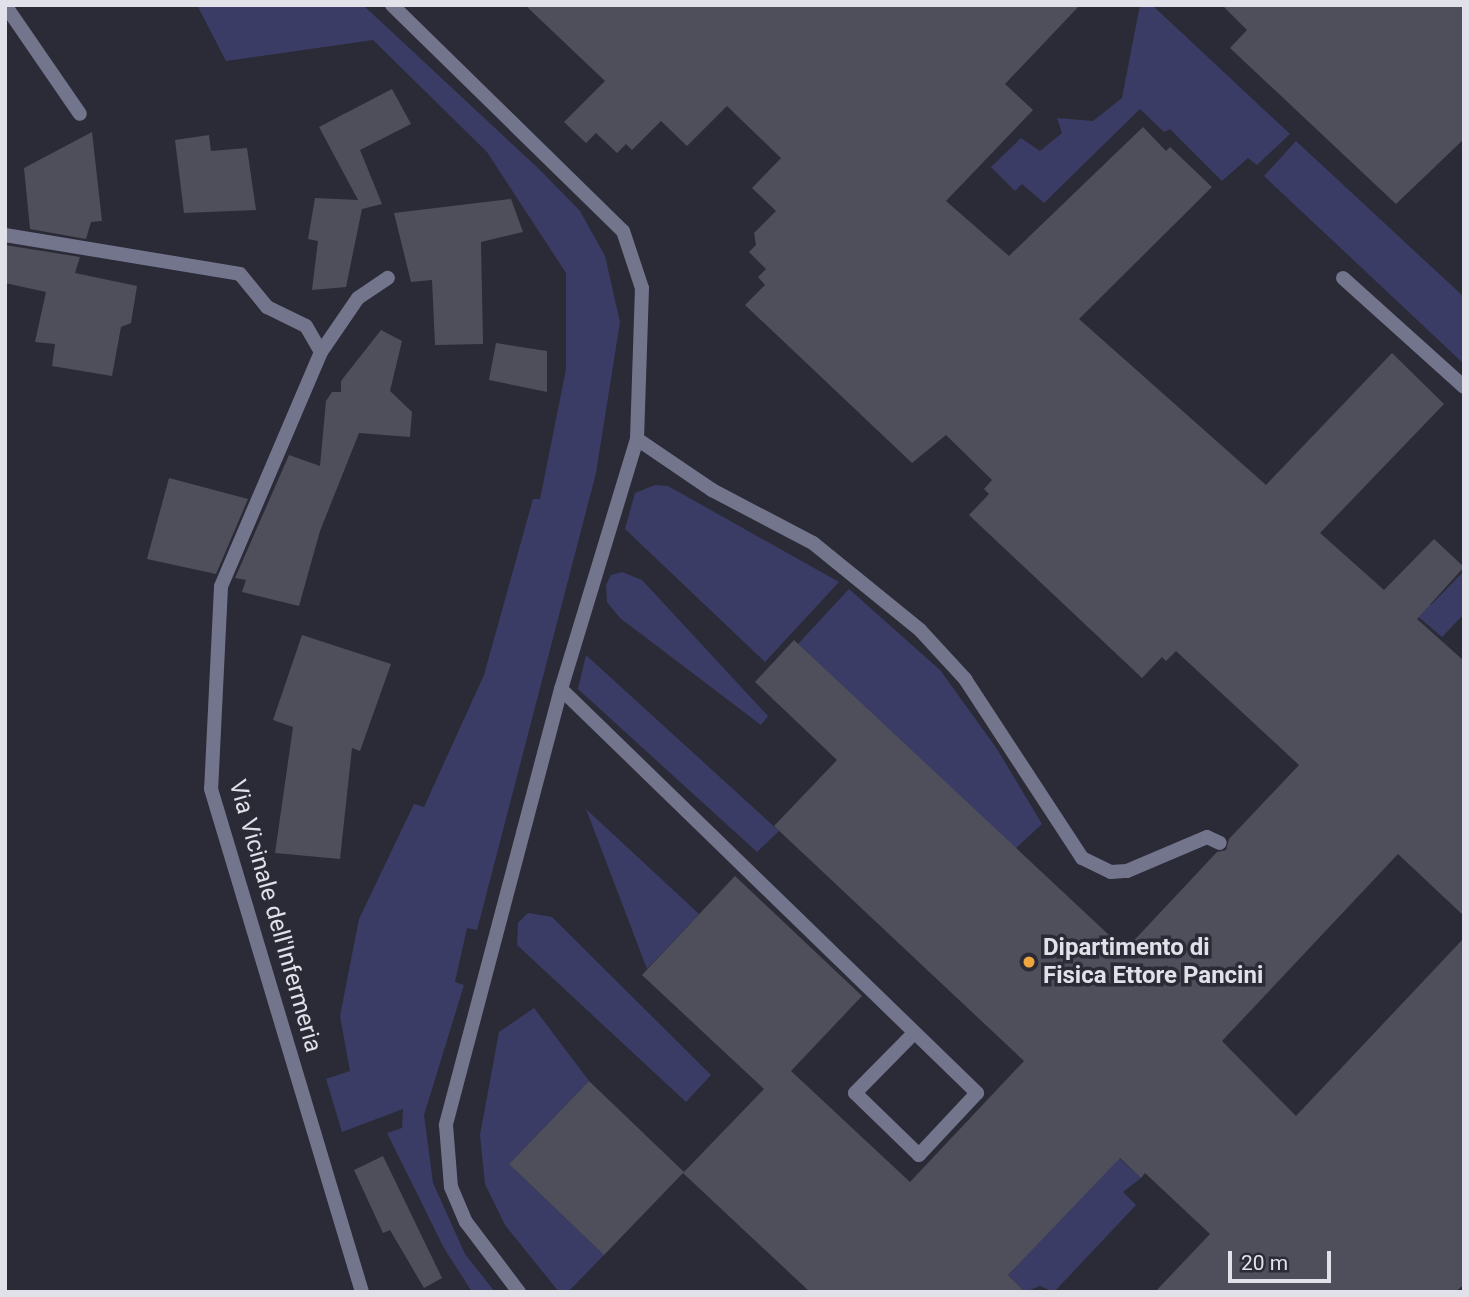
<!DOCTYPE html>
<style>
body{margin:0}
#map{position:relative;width:1469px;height:1297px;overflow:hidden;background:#2a2b36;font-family:Roboto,sans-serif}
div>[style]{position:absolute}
.green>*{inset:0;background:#3b3c65}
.building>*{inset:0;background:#4e4f5b}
.lane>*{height:14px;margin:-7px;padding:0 7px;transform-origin:7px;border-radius:7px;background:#73758d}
.street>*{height:14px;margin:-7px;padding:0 7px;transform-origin:7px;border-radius:7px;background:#73758d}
.dots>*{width:19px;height:19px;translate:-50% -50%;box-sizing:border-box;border:4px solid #2a2b36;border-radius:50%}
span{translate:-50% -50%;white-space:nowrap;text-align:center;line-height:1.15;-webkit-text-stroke:7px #2a2b36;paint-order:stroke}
.street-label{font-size:24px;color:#e1e2e9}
.poi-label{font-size:24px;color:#e1e2e9;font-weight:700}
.left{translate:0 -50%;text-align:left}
.frame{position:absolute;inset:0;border:7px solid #e1e2e9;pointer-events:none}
.scale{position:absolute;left:1228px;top:1251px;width:103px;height:32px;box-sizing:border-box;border:4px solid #e1e2e9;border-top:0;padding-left:9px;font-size:21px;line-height:24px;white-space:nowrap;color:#e1e2e9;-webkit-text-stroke:5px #2a2b36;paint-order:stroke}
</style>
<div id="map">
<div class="green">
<div style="clip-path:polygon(197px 5px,363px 5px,540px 170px,580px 211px,605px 256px,620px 322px,596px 473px,477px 930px,467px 928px,455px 982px,464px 985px,424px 1115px,433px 1183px,465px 1254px,495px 1292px,472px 1292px,444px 1248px,387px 1133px,402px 1128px,403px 1109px,342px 1132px,326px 1079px,350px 1071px,340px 1016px,359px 919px,414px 804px,424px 807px,484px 675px,533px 499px,540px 499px,566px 369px,566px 273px,487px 152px,373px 40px,226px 61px)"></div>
<div style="clip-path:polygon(1140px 5px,1152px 5px,1290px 134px,1257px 165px,1248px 158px,1222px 181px,1170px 129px,1164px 132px,1140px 109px,1044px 203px,1022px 184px,1015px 191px,991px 167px,1021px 138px,1040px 151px,1062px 133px,1057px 118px,1093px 121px,1122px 98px)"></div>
<div style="clip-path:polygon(1296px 141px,1464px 297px,1464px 364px,1264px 176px)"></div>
<div style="clip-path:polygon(655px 485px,668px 486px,839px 582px,765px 662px,625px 529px,635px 493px)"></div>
<div style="clip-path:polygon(1464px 571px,1464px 614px,1442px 637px,1386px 589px,1399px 575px,1431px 605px)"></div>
<div style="clip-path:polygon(622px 572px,642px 580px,768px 716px,761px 725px,620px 618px,607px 602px,606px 585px,611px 575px)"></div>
<div style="clip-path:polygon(849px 589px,940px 670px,997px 749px,1042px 824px,1015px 849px,798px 644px)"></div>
<div style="clip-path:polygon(586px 655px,779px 831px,757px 852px,578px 689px)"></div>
<div style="clip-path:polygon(586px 809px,699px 914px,647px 969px)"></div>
<div style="clip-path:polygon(528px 913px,552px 917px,711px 1075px,686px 1102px,517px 945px,518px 923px)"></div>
<div style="clip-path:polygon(534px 1008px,589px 1081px,509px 1164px,604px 1255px,568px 1292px,559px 1292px,505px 1225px,485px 1184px,480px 1135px,499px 1032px)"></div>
<div style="clip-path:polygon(1119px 1158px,1141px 1178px,1123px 1192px,1136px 1205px,1054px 1292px,1040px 1286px,1025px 1292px,1008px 1275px)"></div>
</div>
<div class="building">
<div style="clip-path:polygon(525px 5px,1080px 5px,1005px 84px,1033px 110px,946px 201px,1009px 256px,1143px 127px,1166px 151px,1170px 147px,1212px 187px,1079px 319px,1266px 485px,1392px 353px,1444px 404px,1320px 533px,1384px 590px,1434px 539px,1464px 567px,1417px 619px,1464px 661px,1464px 916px,1398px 854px,1222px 1041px,1296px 1116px,1464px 938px,1464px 1284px,1456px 1292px,1155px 1292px,1210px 1234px,1145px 1173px,1141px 1178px,1120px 1158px,1008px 1275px,1025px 1292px,810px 1292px,683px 1173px,604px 1255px,509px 1164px,589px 1081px,684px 1172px,764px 1089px,642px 975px,735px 876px,862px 996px,791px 1071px,910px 1182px,1024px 1061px,774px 826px,837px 760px,755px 682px,794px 640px,1125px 950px,1217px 852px,1226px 850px,1229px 839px,1299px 765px,1176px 651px,1166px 661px,1162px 657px,1142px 678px,969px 515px,989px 494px,984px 489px,992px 480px,946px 435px,912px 463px,745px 305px,765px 285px,758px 277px,766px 269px,749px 252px,756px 245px,754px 233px,776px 211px,752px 188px,781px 158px,727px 106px,687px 146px,661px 121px,632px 150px,626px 144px,617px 153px,596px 133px,586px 143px,564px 122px,605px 81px)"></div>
<div style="clip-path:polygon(1222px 5px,1464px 5px,1464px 139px,1396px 204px,1230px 48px,1247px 30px)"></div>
<div style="clip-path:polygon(392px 89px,411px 124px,360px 150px,382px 204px,362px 209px,346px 287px,312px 290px,318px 241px,308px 239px,315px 198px,358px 200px,319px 127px)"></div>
<div style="clip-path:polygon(92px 132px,102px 221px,91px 222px,86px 239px,30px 229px,24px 168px)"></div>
<div style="clip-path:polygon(209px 135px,211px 151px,247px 148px,256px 210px,184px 213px,175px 140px)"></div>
<div style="clip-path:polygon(511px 199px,523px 232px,481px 242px,483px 344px,435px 345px,432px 280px,411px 282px,394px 213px)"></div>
<div style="clip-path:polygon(5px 245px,80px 257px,75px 273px,137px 286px,131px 323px,121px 327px,112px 376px,52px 366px,55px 344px,35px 342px,46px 292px,5px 283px)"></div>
<div style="clip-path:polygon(381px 330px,402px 341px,390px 391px,412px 412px,410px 437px,359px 433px,320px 531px,299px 606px,242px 592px,246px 580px,235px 578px,289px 455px,320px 466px,326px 401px,332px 392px,341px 392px,341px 381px)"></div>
<div style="clip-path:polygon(496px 343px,547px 351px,547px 392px,489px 380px)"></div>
<div style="clip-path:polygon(169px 478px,248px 499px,216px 574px,147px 559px)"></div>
<div style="clip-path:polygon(302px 635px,391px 664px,360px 751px,352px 748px,340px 859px,275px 853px,293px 727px,273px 720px)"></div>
<div style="clip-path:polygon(383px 1156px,442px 1278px,424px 1288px,390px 1230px,383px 1233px,354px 1170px)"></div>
</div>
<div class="lane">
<div style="left:5px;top:5px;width:132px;rotate:55.5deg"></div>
<div style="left:392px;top:5px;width:323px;rotate:44.4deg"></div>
<div style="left:623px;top:231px;width:60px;rotate:71.6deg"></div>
<div style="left:642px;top:288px;width:151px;rotate:91.9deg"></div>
<div style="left:637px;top:439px;width:261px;rotate:106.9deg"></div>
<div style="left:561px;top:689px;width:451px;rotate:104.8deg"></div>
<div style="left:446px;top:1125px;width:62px;rotate:85.4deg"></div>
<div style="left:451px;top:1187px;width:38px;rotate:67deg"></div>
<div style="left:466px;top:1222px;width:88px;rotate:52.9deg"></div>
<div style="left:5px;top:235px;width:238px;rotate:9.4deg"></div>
<div style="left:240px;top:274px;width:43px;rotate:50.7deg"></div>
<div style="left:267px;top:307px;width:43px;rotate:26deg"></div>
<div style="left:306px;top:326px;width:30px;rotate:60deg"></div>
<div style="left:321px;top:352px;width:65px;rotate:-55.6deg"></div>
<div style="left:358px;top:298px;width:36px;rotate:-34deg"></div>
<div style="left:1343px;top:278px;width:163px;rotate:42deg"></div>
<div style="left:637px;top:439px;width:91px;rotate:34.2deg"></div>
<div style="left:712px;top:490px;width:114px;rotate:27.7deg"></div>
<div style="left:813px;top:543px;width:138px;rotate:39.1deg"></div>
<div style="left:920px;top:630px;width:67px;rotate:47.4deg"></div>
<div style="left:965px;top:679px;width:214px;rotate:56.8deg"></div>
<div style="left:1082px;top:858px;width:32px;rotate:26deg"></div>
<div style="left:1111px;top:872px;width:16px;rotate:-4deg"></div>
<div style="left:1127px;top:871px;width:87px;rotate:-23deg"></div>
<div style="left:1207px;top:837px;width:14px;rotate:25deg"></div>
<div style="left:561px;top:689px;width:580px;rotate:44.16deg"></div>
<div style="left:977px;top:1093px;width:85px;rotate:133.1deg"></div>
<div style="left:919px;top:1155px;width:89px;rotate:-135.9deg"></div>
<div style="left:855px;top:1093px;width:83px;rotate:-45.5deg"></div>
</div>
<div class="street">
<div style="left:321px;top:352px;width:255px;rotate:113.1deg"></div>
<div style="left:221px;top:587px;width:202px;rotate:92.8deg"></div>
<div style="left:211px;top:789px;width:525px;rotate:73.29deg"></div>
</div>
<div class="dots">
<div style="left:1029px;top:962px;background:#f0a63f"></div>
</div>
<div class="street-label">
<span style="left:275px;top:916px;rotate:74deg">Via Vicinale dell'Infermeria</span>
</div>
<div class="poi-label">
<span class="left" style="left:1043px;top:962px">Dipartimento di<br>Fisica Ettore Pancini</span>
</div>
<div class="frame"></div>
<div class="scale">20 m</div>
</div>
